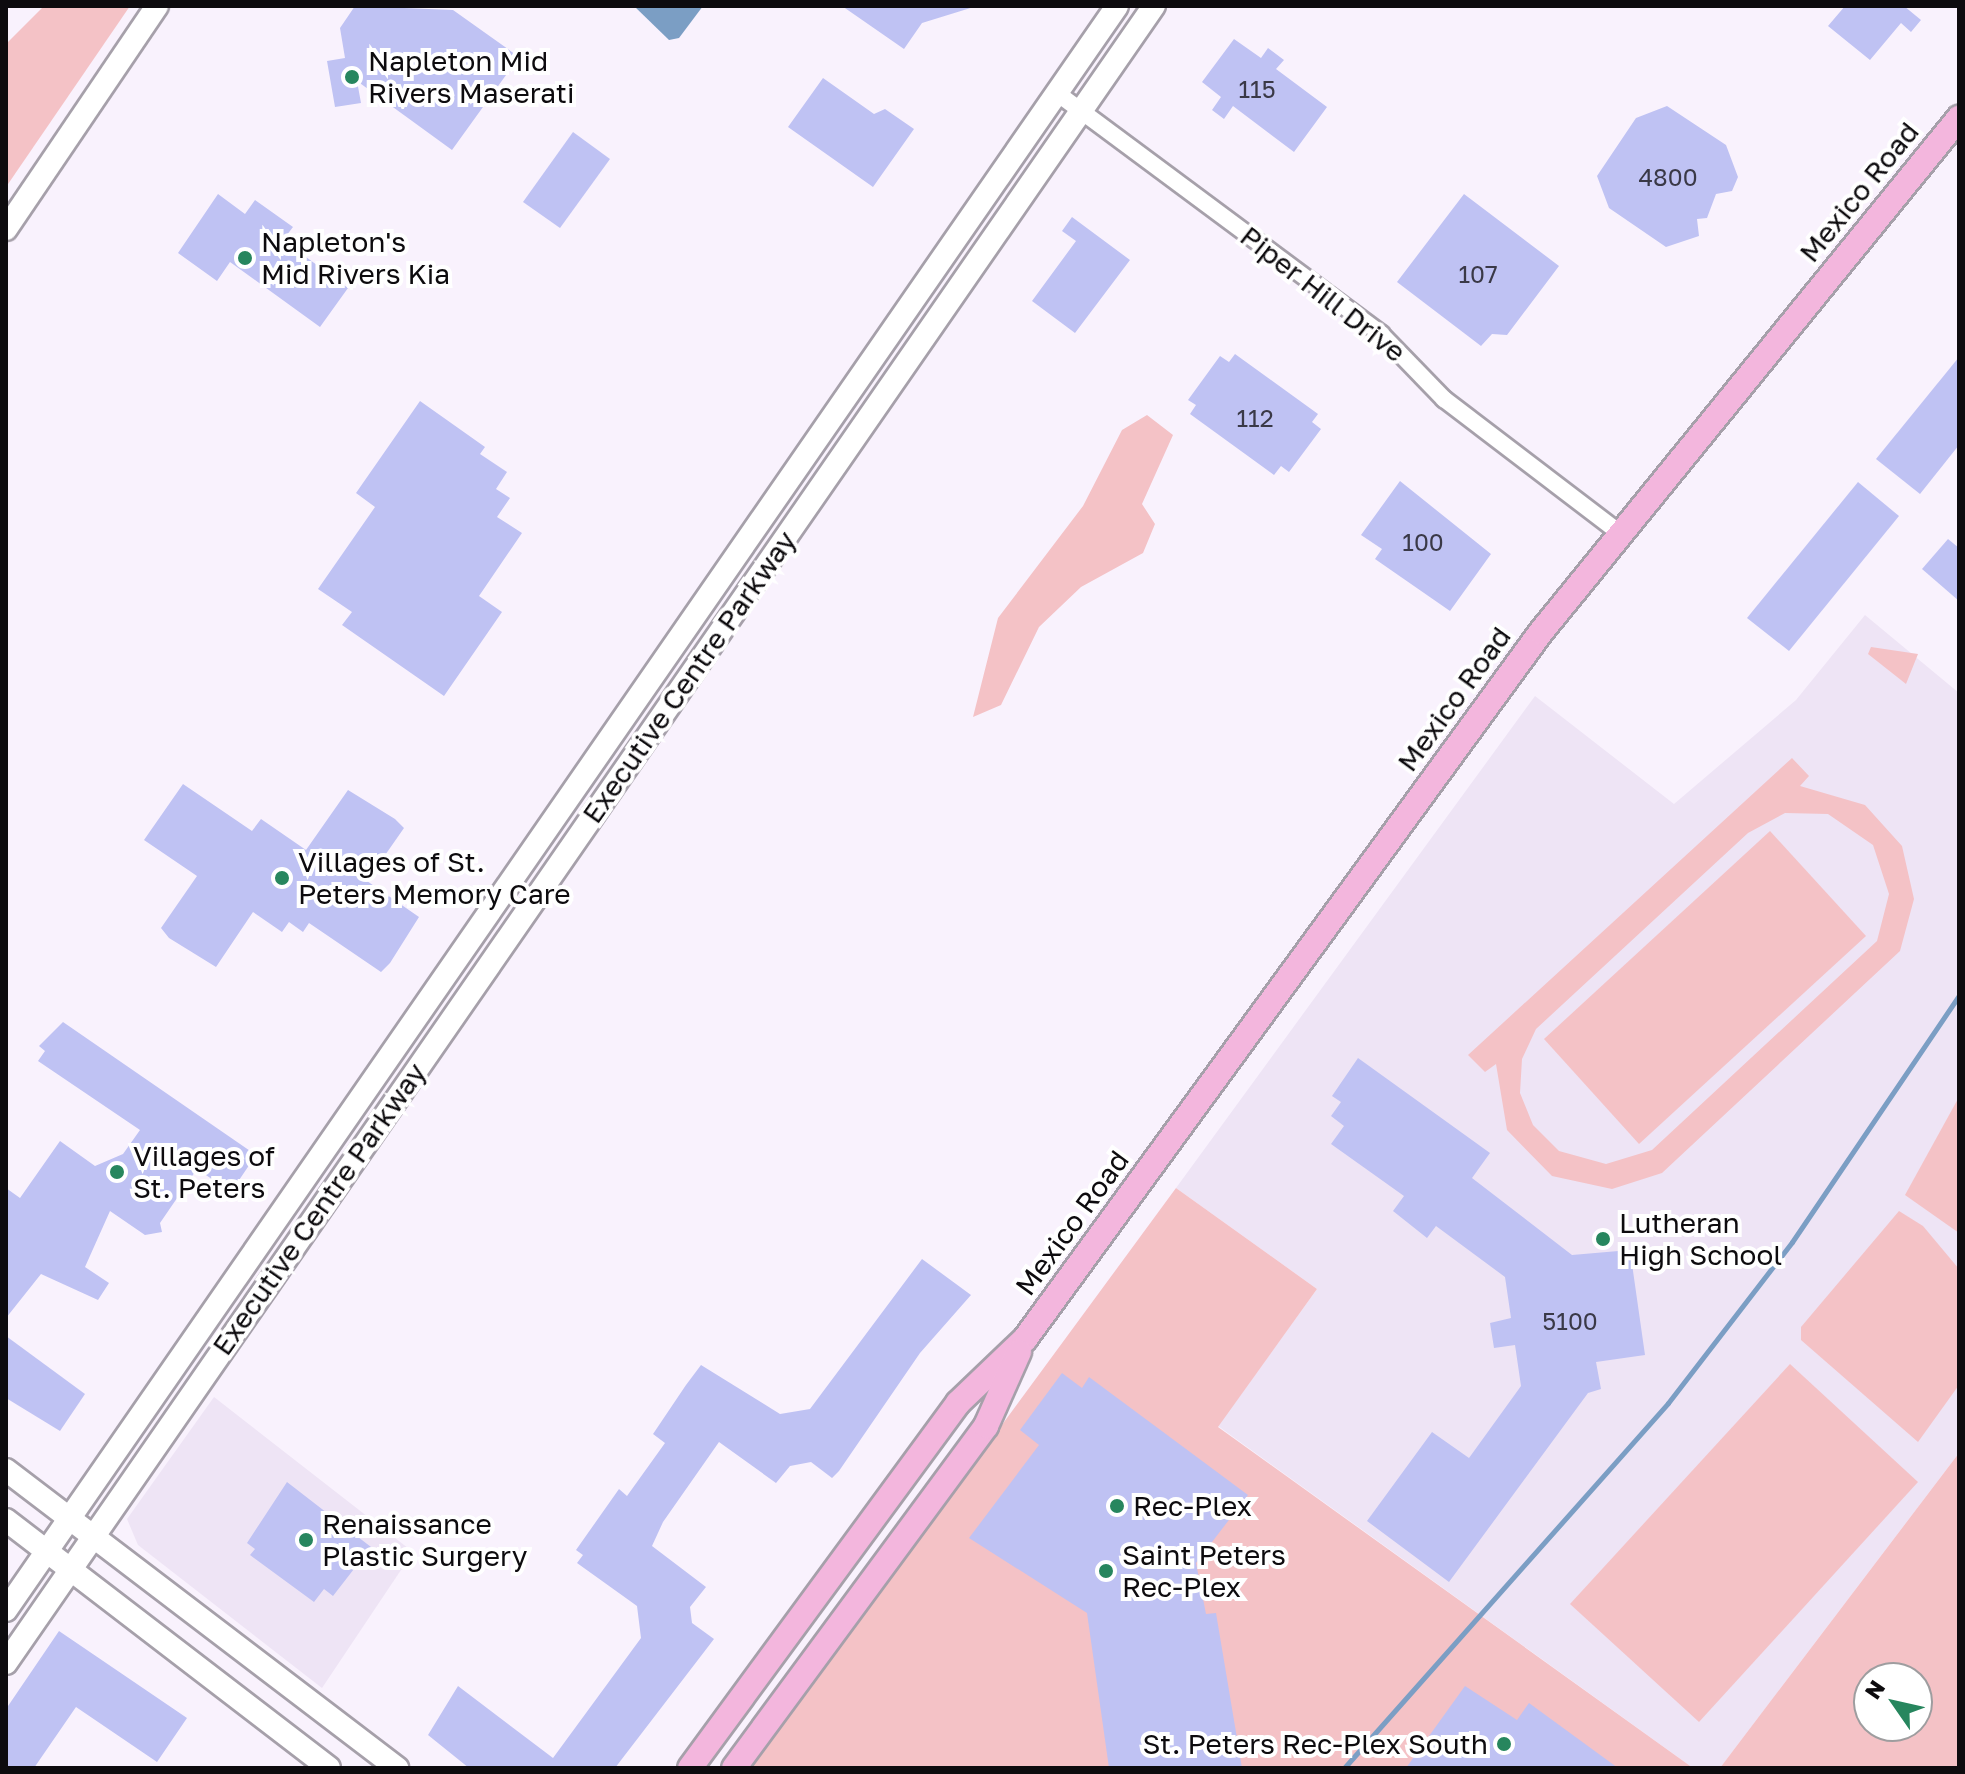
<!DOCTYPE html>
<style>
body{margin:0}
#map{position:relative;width:1965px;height:1774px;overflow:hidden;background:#f9f2fd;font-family:"Golos Text",sans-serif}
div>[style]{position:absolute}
.built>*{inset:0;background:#eee4f5}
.green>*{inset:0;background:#f4c2c6}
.water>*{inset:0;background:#7b9ec4}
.stream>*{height:5px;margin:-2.5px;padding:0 2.5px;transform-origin:2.5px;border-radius:2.5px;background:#7b9ec4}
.building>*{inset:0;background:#bfc2f3}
.roads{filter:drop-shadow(2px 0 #a6a0aa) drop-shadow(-2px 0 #a6a0aa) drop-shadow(0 2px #a6a0aa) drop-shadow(0 -2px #a6a0aa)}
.street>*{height:16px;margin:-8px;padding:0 8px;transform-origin:8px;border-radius:8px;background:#fff}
.secondary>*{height:22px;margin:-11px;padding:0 11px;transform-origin:11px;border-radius:11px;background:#fff}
.primary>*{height:24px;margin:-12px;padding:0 12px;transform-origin:12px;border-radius:12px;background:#f3b6dd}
.dots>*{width:22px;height:22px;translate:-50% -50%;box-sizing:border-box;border:4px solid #fff;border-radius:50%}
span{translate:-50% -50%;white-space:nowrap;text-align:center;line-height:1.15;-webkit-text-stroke:8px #fff;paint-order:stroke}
.number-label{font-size:24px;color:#3a3947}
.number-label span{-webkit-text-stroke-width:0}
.poi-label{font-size:28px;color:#0d0b0e}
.left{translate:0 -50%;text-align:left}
.right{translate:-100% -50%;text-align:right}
.street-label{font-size:28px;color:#0d0b0e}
.frame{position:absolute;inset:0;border:8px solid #0d0b0e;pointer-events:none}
.north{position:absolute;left:1853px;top:1662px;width:80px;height:80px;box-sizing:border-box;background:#fff;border:2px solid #9e9d9f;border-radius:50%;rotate:304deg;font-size:22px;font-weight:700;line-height:32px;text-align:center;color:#0d0b0e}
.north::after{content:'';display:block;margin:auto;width:28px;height:36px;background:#27865e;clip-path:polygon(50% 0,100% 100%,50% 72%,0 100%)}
</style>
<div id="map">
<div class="built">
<div style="clip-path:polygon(1865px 615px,1959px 693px,1959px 1453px,1720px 1768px,1693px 1768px,1218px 1426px,1317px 1289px,1176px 1188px,1535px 696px,1674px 804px,1796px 700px)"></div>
<div style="clip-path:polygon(214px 1397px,413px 1552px,322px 1688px,138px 1545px,127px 1519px)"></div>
</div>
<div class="green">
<div style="clip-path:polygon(44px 6px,130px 6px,6px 187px,6px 44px)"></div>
<div style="clip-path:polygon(1147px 415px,1173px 435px,1142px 504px,1155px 524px,1143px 553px,1081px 587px,1039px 627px,1001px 705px,973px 717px,998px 618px,1083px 506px,1122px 430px)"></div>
<div style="clip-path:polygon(1871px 647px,1918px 654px,1906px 684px,1868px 654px)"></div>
<div style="clip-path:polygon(evenodd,1792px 758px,1809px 776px,1800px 786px,1865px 805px,1902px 846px,1914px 899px,1900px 951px,1662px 1173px,1612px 1189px,1552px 1176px,1507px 1130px,1496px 1064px,1485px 1072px,1468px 1055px,1792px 758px,1785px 813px,1828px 814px,1873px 845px,1889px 894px,1877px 941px,1652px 1150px,1606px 1164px,1559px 1151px,1533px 1125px,1520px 1093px,1522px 1059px,1536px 1029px,1748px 833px,1785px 813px)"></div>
<div style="clip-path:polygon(1770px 831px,1866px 936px,1639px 1144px,1544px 1039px)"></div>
<div style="clip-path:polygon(1959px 1097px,1959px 1233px,1905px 1195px)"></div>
<div style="clip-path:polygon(1176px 1188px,1317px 1289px,1218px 1427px,1693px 1768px,750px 1768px)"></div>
<div style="clip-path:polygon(1899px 1211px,1923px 1226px,1959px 1269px,1959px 1385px,1918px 1442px,1801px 1340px,1801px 1327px)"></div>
<div style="clip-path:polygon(1790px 1364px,1918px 1482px,1699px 1722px,1570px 1604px)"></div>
<div style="clip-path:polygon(evenodd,1959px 1453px,1959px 1768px,1720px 1768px,1726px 1760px,1959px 1453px,1869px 1678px,1917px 1678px,1917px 1726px,1869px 1726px,1869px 1678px)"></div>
</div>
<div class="water">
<div style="clip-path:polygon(634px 6px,703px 6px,679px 38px,669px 40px)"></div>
</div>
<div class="stream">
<div style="left:1344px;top:1768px;width:488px;rotate:-48.4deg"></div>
<div style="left:1668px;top:1403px;width:203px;rotate:-52.4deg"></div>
<div style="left:1792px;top:1242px;width:298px;rotate:-55.9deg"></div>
</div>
<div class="building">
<div style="clip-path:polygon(355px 6px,453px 10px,519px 57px,452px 150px,357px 81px,361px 103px,335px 107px,327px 61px,345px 58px,340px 28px)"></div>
<div style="clip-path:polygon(842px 6px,977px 6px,922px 23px,904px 49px)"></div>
<div style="clip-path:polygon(1845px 6px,1904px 6px,1921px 20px,1911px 32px,1901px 23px,1870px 60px,1828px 26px)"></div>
<div style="clip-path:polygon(1234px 39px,1261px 58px,1268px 48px,1284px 60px,1276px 69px,1327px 107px,1294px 152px,1233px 106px,1224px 119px,1212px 110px,1221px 97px,1202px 82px)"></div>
<div style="clip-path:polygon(823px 78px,874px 114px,885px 109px,914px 129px,873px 187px,788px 127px)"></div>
<div style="clip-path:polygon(1667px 106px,1726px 145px,1738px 177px,1732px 191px,1716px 194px,1707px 218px,1697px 219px,1699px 236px,1666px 247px,1609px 208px,1597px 176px,1636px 118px)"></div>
<div style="clip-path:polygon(573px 132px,610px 159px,560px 228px,523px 202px)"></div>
<div style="clip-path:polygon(218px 194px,245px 214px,255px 200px,293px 227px,283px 240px,348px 288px,320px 327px,230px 262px,217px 281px,178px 253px)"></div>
<div style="clip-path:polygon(1464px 194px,1559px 266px,1507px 335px,1492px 334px,1481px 346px,1397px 282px)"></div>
<div style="clip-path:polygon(1072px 217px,1130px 260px,1075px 333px,1032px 301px,1076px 241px,1062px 231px)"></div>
<div style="clip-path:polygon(1235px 354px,1318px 414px,1312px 422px,1321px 429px,1289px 472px,1281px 466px,1274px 475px,1190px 414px,1196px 405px,1188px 400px,1220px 356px,1229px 362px)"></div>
<div style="clip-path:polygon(1959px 357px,1959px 445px,1920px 494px,1876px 459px)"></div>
<div style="clip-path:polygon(420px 401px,485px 447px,480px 454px,507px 472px,496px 489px,510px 498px,497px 517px,522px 533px,479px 596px,502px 612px,444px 696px,342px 625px,352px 612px,318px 589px,375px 507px,356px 493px)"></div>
<div style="clip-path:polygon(1400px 481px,1491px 554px,1450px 611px,1375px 559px,1382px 549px,1361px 535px)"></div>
<div style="clip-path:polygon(1858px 482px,1899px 516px,1789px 651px,1747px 618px)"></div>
<div style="clip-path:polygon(1948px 539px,1959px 548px,1959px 601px,1922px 569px)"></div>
<div style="clip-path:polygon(183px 784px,252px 831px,261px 819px,306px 850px,348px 790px,395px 819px,404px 828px,367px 881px,419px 917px,390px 963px,381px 972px,309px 923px,303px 932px,289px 922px,282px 932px,253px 912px,216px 967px,169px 938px,161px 928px,197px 876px,144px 840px)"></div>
<div style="clip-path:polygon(63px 1022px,256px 1155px,231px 1192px,197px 1169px,160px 1223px,162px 1232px,145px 1235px,110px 1211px,85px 1267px,109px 1283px,98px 1300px,41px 1274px,6px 1318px,6px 1188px,20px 1198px,60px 1141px,95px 1166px,123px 1154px,140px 1130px,38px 1061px,45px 1051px,39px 1046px)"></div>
<div style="clip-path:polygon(1358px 1058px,1490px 1153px,1472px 1178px,1572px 1255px,1630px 1250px,1645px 1355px,1596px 1362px,1601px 1389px,1588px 1393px,1449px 1582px,1367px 1521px,1432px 1432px,1469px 1458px,1521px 1386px,1515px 1345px,1494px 1348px,1490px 1323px,1511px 1318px,1505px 1277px,1436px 1226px,1427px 1238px,1393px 1211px,1404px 1196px,1331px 1144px,1344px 1126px,1331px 1116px,1341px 1102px,1332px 1096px)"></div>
<div style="clip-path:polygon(922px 1259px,971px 1295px,920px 1353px,839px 1471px,832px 1478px,811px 1462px,790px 1466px,776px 1483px,719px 1442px,663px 1522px,652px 1546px,706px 1587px,690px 1607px,692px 1623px,714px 1639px,615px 1768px,469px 1768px,428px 1735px,458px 1686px,553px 1758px,641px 1638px,637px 1606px,577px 1563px,583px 1555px,576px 1550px,619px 1489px,627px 1496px,665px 1443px,653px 1434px,686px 1385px,701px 1365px,780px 1414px,810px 1409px)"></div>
<div style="clip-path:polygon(6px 1336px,85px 1394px,60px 1431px,6px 1398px)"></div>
<div style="clip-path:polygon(1062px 1373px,1082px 1388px,1089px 1377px,1248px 1495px,1196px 1563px,1206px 1614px,1216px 1613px,1242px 1768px,1109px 1768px,1087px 1613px,969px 1538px,1039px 1445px,1020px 1430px)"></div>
<div style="clip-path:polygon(287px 1482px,371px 1547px,333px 1596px,324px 1589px,314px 1602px,250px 1555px,255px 1549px,247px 1543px)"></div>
<div style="clip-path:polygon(59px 1631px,187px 1718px,157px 1762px,76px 1707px,34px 1768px,6px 1768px,6px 1709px)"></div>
<div style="clip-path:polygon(1465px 1686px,1517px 1720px,1529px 1703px,1618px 1768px,1406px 1768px)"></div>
</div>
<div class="roads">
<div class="street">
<div style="left:1057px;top:93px;width:404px;rotate:36.6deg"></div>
<div style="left:1381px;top:334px;width:91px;rotate:45.9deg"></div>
<div style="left:1444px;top:399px;width:221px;rotate:37.3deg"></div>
</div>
<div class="secondary">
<div style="left:6px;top:229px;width:269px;rotate:-55.9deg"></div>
<div style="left:6px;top:1470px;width:492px;rotate:37.3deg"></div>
<div style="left:6px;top:1520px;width:407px;rotate:37.5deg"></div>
<div style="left:6px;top:1610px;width:1951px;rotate:-55.29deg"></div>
<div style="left:6px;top:1663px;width:2016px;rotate:-55.29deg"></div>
</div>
<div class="primary">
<div style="left:690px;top:1768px;width:453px;rotate:-53.7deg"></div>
<div style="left:958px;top:1403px;width:93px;rotate:-43.7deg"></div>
<div style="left:1025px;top:1339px;width:875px;rotate:-53.88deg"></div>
<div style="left:1541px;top:632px;width:663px;rotate:-50.88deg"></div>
<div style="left:734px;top:1768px;width:425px;rotate:-53.6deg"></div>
<div style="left:986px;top:1426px;width:81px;rotate:-66deg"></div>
</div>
</div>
<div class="dots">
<div style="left:352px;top:77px;background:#27865e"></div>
<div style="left:245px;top:258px;background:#27865e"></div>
<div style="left:282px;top:878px;background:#27865e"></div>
<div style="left:117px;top:1172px;background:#27865e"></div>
<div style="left:1603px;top:1239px;background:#27865e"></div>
<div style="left:1117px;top:1506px;background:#27865e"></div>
<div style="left:306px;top:1540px;background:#27865e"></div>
<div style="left:1106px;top:1571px;background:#27865e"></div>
<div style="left:1504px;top:1744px;background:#27865e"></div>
</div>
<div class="number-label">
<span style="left:1257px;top:89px">115</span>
<span style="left:1668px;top:177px">4800</span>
<span style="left:1478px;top:274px">107</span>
<span style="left:1255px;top:418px">112</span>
<span style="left:1423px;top:542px">100</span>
<span style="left:1570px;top:1321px">5100</span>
</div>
<div class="poi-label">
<span class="left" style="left:368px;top:77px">Napleton Mid<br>Rivers Maserati</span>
<span class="left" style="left:261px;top:258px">Napleton's<br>Mid Rivers Kia</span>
<span class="left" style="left:298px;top:878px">Villages of St.<br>Peters Memory Care</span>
<span class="left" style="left:133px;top:1172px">Villages of<br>St. Peters</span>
<span class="left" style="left:1619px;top:1239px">Lutheran<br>High School</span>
<span class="left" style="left:1133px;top:1506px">Rec-Plex</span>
<span class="left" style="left:322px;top:1540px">Renaissance<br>Plastic Surgery</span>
<span class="left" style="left:1122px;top:1571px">Saint Peters<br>Rec-Plex</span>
<span class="right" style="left:1488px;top:1744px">St. Peters Rec-Plex South</span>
</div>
<div class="street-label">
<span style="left:1859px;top:192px;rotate:-51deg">Mexico Road</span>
<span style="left:1323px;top:294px;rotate:38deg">Piper Hill Drive</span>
<span style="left:689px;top:677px;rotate:-55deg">Executive Centre Parkway</span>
<span style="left:1454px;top:699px;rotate:-54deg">Mexico Road</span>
<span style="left:319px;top:1209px;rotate:-55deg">Executive Centre Parkway</span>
<span style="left:1072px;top:1223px;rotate:-54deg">Mexico Road</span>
</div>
<div class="frame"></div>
<div class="north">N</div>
</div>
